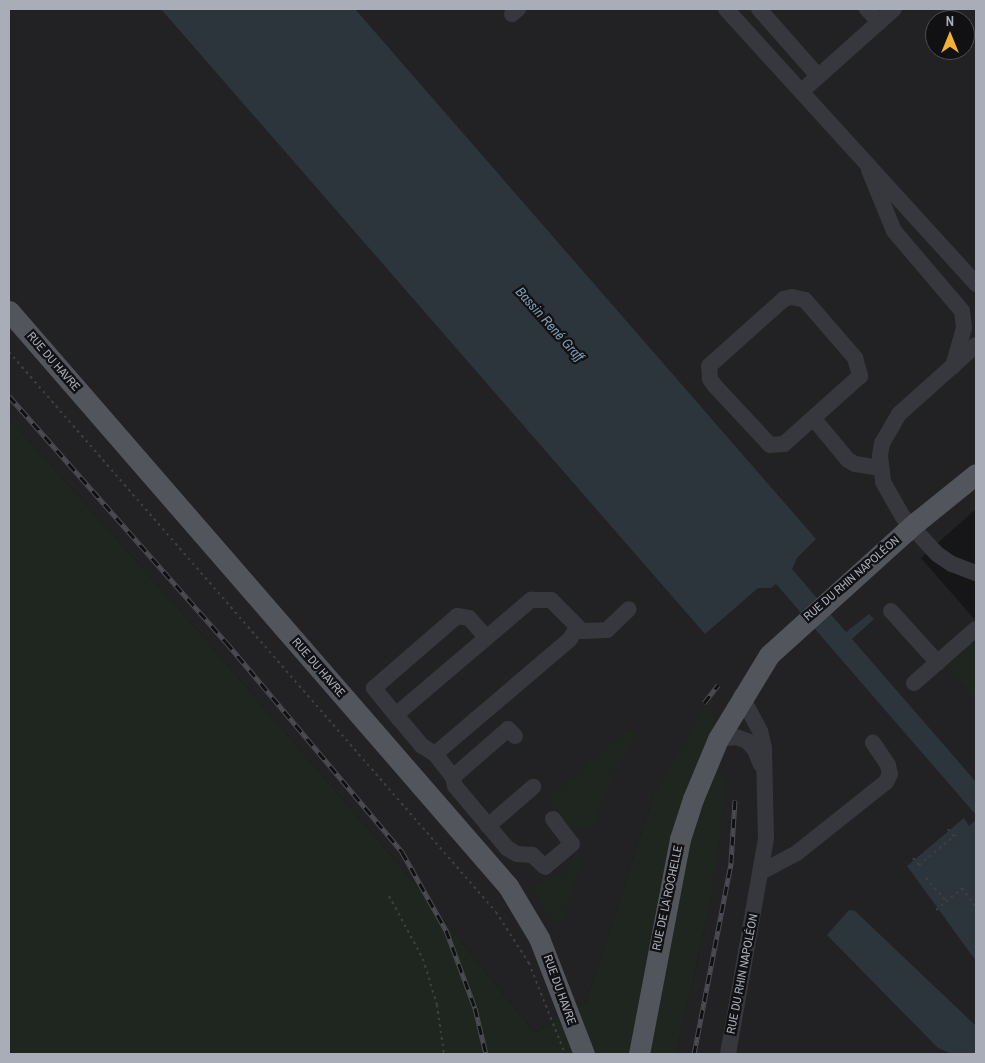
<!DOCTYPE html>
<meta charset="utf-8">
<style>
body{margin:0}
#map{position:relative;width:985px;height:1063px;overflow:hidden;background:#161618;font-family:"Archivo Narrow",sans-serif}
div>[style]{position:absolute}
.built>*{inset:0;background:#222225}
.green>*{inset:0;background:#1e261f}
.water>*{inset:0;background:#2c353c}
.path>*{height:2px;margin-top:-1px;transform-origin:0;background:repeating-linear-gradient(90deg,#3d3f44 0 2.5px,transparent 0 6.5px)}
.minor>*{height:16px;margin:-8px;padding:0 8px;transform-origin:8px;border-radius:8px;background:#37383d}
.major>*{height:21px;margin:-10.5px;padding:0 10.5px;transform-origin:10.5px;border-radius:10.5px;background:#53555c}
.rail>*{height:5px;margin-top:-2.5px;transform-origin:0;background:repeating-linear-gradient(90deg,#111113 0 9px,#4a4c52 0 18px);box-sizing:border-box;border-block:1px solid #4a4c52}
.major-bridge>*{height:21px;margin:-10.5px;padding:0 10.5px;transform-origin:10.5px;border-radius:10.5px;background:#53555c}
span{translate:-50% -50%;white-space:nowrap;text-align:center;line-height:1.15;-webkit-text-stroke:4.5px #111113;paint-order:stroke}
.street-label{font-size:12px;color:#a8adb8}
.water-label{font-size:14px;color:#7f9bb3;font-style:italic}
.frame{position:absolute;inset:0;border:10px solid #a8adb8;pointer-events:none}
.north{position:absolute;left:925px;top:10px;width:50px;height:50px;box-sizing:border-box;background:#111113;border:1px solid #4d4f55;border-radius:50%;rotate:0deg;font-size:14px;font-weight:700;line-height:20px;text-align:center;color:#a8adb8}
.north::after{content:'';display:block;margin:auto;width:18px;height:22px;background:#f2b134;clip-path:polygon(50% 0,100% 100%,50% 72%,0 100%)}
</style>
<div id="map">
<div class="built">
<div style="clip-path:polygon(evenodd,9px 9px,976px 9px,976px 509px,921px 558px,976px 621px,970px 640px,976px 647px,976px 1054px,676px 1054px,711px 901px,654px 794px,586px 1002px,535px 1033px,406px 873px,193px 625px,9px 418px,9px 9px,935px 20px,965px 20px,965px 50px,935px 50px,935px 20px)"></div>
</div>
<div class="green">
<div style="clip-path:polygon(9px 418px,193px 625px,406px 873px,535px 1033px,586px 1002px,654px 794px,710px 700px,725px 794px,711px 901px,676px 1054px,9px 1054px)"></div>
<div style="clip-path:polygon(976px 641px,976px 698px,946px 666px)"></div>
<div style="clip-path:polygon(630px 728px,637px 733px,613px 776px,592px 828px,573px 831px,547px 799px)"></div>
<div style="clip-path:polygon(584px 852px,562px 924px,556px 925px,531px 888px,558px 875px,560px 877px,565px 873px,562px 869px)"></div>
</div>
<div class="water">
<div style="clip-path:polygon(161px 9px,355px 9px,816px 539px,797px 558px,792px 569px,846px 632px,869px 614px,874px 619px,852px 639px,976px 782px,976px 815px,776px 584px,771px 588px,758px 588px,705px 634px)"></div>
<div style="clip-path:polygon(964px 818px,969px 826px,976px 820px,976px 961px,907px 866px)"></div>
<div style="clip-path:polygon(849px 910px,855px 911px,976px 1026px,976px 1054px,952px 1054px,938px 1048px,827px 935px)"></div>
</div>
<div class="path">
<div style="left:9px;top:352px;width:742px;rotate:48.99deg"></div>
<div style="left:496px;top:912px;width:61px;rotate:57.1deg"></div>
<div style="left:529px;top:963px;width:98px;rotate:68.4deg"></div>
<div style="left:948px;top:829px;width:10px;rotate:53deg"></div>
<div style="left:913px;top:858px;width:9px;rotate:49deg"></div>
<div style="left:919px;top:865px;width:50px;rotate:-39.4deg"></div>
<div style="left:926px;top:878px;width:30px;rotate:49deg"></div>
<div style="left:389px;top:896px;width:72px;rotate:61.6deg"></div>
<div style="left:423px;top:959px;width:48px;rotate:73.1deg"></div>
<div style="left:437px;top:1005px;width:49px;rotate:81.9deg"></div>
<div style="left:936px;top:910px;width:34px;rotate:-40deg"></div>
<div style="left:962px;top:888px;width:24px;rotate:54deg"></div>
</div>
<div class="minor">
<div style="left:726px;top:9px;width:372px;rotate:47.7deg"></div>
<div style="left:759px;top:9px;width:89px;rotate:48.6deg"></div>
<div style="left:867px;top:9px;width:18px;rotate:47deg"></div>
<div style="left:512px;top:14px;width:8px;rotate:-40deg"></div>
<div style="left:803px;top:90px;width:122px;rotate:-41.7deg"></div>
<div style="left:869px;top:170px;width:66px;rotate:67.7deg"></div>
<div style="left:894px;top:231px;width:105px;rotate:49.6deg"></div>
<div style="left:962px;top:311px;width:17px;rotate:83deg"></div>
<div style="left:964px;top:328px;width:40px;rotate:106deg"></div>
<div style="left:792px;top:297px;width:13px;rotate:13deg"></div>
<div style="left:805px;top:300px;width:77px;rotate:49.2deg"></div>
<div style="left:855px;top:358px;width:19px;rotate:74deg"></div>
<div style="left:860px;top:376px;width:102px;rotate:138.2deg"></div>
<div style="left:784px;top:444px;width:14px;rotate:176deg"></div>
<div style="left:770px;top:445px;width:81px;rotate:-133deg"></div>
<div style="left:715px;top:386px;width:9px;rotate:-126deg"></div>
<div style="left:710px;top:379px;width:13px;rotate:-94deg"></div>
<div style="left:709px;top:366px;width:101px;rotate:-41.8deg"></div>
<div style="left:784px;top:299px;width:8px;rotate:-14deg"></div>
<div style="left:976px;top:345px;width:103px;rotate:138.1deg"></div>
<div style="left:899px;top:414px;width:34px;rotate:120deg"></div>
<div style="left:882px;top:443px;width:13px;rotate:99deg"></div>
<div style="left:880px;top:456px;width:26px;rotate:83deg"></div>
<div style="left:883px;top:482px;width:40px;rotate:60.3deg"></div>
<div style="left:903px;top:517px;width:50px;rotate:47.4deg"></div>
<div style="left:937px;top:554px;width:18px;rotate:34deg"></div>
<div style="left:952px;top:564px;width:26px;rotate:21deg"></div>
<div style="left:814px;top:419px;width:53px;rotate:50.3deg"></div>
<div style="left:848px;top:460px;width:8px;rotate:30deg"></div>
<div style="left:855px;top:464px;width:25px;rotate:9deg"></div>
<div style="left:891px;top:611px;width:70px;rotate:47.9deg"></div>
<div style="left:914px;top:683px;width:82px;rotate:-41.1deg"></div>
<div style="left:399px;top:719px;width:40px;rotate:-129deg"></div>
<div style="left:374px;top:688px;width:110px;rotate:-40.9deg"></div>
<div style="left:457px;top:616px;width:12px;rotate:9deg"></div>
<div style="left:469px;top:618px;width:25px;rotate:48deg"></div>
<div style="left:718px;top:739px;width:18px;rotate:-6deg"></div>
<div style="left:736px;top:737px;width:12px;rotate:20deg"></div>
<div style="left:747px;top:741px;width:12px;rotate:48deg"></div>
<div style="left:755px;top:750px;width:16px;rotate:68deg"></div>
<div style="left:435px;top:754px;width:177px;rotate:-40.4deg"></div>
<div style="left:570px;top:639px;width:12px;rotate:-59deg"></div>
<div style="left:453px;top:777px;width:73px;rotate:-41.1deg"></div>
<div style="left:508px;top:729px;width:10px;rotate:45deg"></div>
<div style="left:553px;top:819px;width:31px;rotate:53deg"></div>
<div style="left:572px;top:844px;width:35px;rotate:140deg"></div>
<div style="left:545px;top:867px;width:18px;rotate:-137deg"></div>
<div style="left:532px;top:855px;width:15px;rotate:-176deg"></div>
<div style="left:517px;top:854px;width:12px;rotate:-149deg"></div>
<div style="left:507px;top:848px;width:81px;rotate:-130deg"></div>
<div style="left:455px;top:786px;width:9px;rotate:-103deg"></div>
<div style="left:453px;top:777px;width:29px;rotate:-128deg"></div>
<div style="left:435px;top:754px;width:15px;rotate:-148deg"></div>
<div style="left:422px;top:746px;width:35px;rotate:-130deg"></div>
<div style="left:399px;top:719px;width:6px;rotate:-99deg"></div>
<div style="left:398px;top:713px;width:175px;rotate:-40.4deg"></div>
<div style="left:531px;top:600px;width:20px"></div>
<div style="left:551px;top:600px;width:44px;rotate:45deg"></div>
<div style="left:582px;top:631px;width:25px;rotate:-2deg"></div>
<div style="left:607px;top:630px;width:30px;rotate:-44deg"></div>
<div style="left:488px;top:826px;width:60px;rotate:-40.9deg"></div>
<div style="left:763px;top:871px;width:40px;rotate:-28deg"></div>
<div style="left:798px;top:852px;width:112px;rotate:-38.5deg"></div>
<div style="left:886px;top:782px;width:9px;rotate:-63deg"></div>
<div style="left:890px;top:774px;width:9px;rotate:-103deg"></div>
<div style="left:888px;top:765px;width:27px;rotate:-124deg"></div>
<div style="left:728px;top:1054px;width:219px;rotate:-80deg"></div>
<div style="left:766px;top:838px;width:90px;rotate:-91.3deg"></div>
<div style="left:764px;top:748px;width:17px;rotate:-103deg"></div>
<div style="left:760px;top:731px;width:40px;rotate:-118deg"></div>
</div>
<div class="major">
<div style="left:9px;top:311px;width:761px;rotate:49.05deg"></div>
<div style="left:508px;top:886px;width:61px;rotate:59.2deg"></div>
<div style="left:539px;top:938px;width:124px;rotate:68.8deg"></div>
<div style="left:919px;top:520px;width:73px;rotate:-38.9deg"></div>
<div style="left:639px;top:1054px;width:219px;rotate:-79.2deg"></div>
<div style="left:680px;top:839px;width:42px;rotate:-72deg"></div>
<div style="left:693px;top:799px;width:65px;rotate:-67.4deg"></div>
<div style="left:718px;top:739px;width:98px;rotate:-58.7deg"></div>
<div style="left:769px;top:655px;width:183px;rotate:-42.1deg"></div>
</div>
<div class="rail">
<div style="left:9px;top:396px;width:328px;rotate:48.6deg"></div>
<div style="left:226px;top:642px;width:274px;rotate:50deg"></div>
<div style="left:402px;top:852px;width:90px;rotate:60.6deg"></div>
<div style="left:446px;top:930px;width:83px;rotate:69.6deg"></div>
<div style="left:475px;top:1008px;width:47px;rotate:76.6deg"></div>
<div style="left:704px;top:703px;width:23px;rotate:-52deg"></div>
<div style="left:694px;top:1054px;width:195px;rotate:-79deg"></div>
<div style="left:731px;top:863px;width:63px;rotate:-86.4deg"></div>
</div>
<div class="major-bridge">
<div style="left:905px;top:532px;width:18px;rotate:-41deg"></div>
</div>
<div class="street-label">
<span style="left:53px;top:362px;rotate:49deg">RUE DU HAVRE</span>
<span style="left:852px;top:579px;rotate:-41deg">RUE DU RHIN NAPOLÉON</span>
<span style="left:318px;top:668px;rotate:49deg">RUE DU HAVRE</span>
<span style="left:668px;top:898px;rotate:-78deg">RUE DE LA ROCHELLE</span>
<span style="left:743px;top:974px;rotate:-79deg">RUE DU RHIN NAPOLÉON</span>
<span style="left:559px;top:990px;rotate:70deg">RUE DU HAVRE</span>
</div>
<div class="water-label">
<span style="left:550px;top:324px;rotate:48deg">Bassin René Graff</span>
</div>
<div class="frame"></div>
<div class="north">N</div>
</div>
